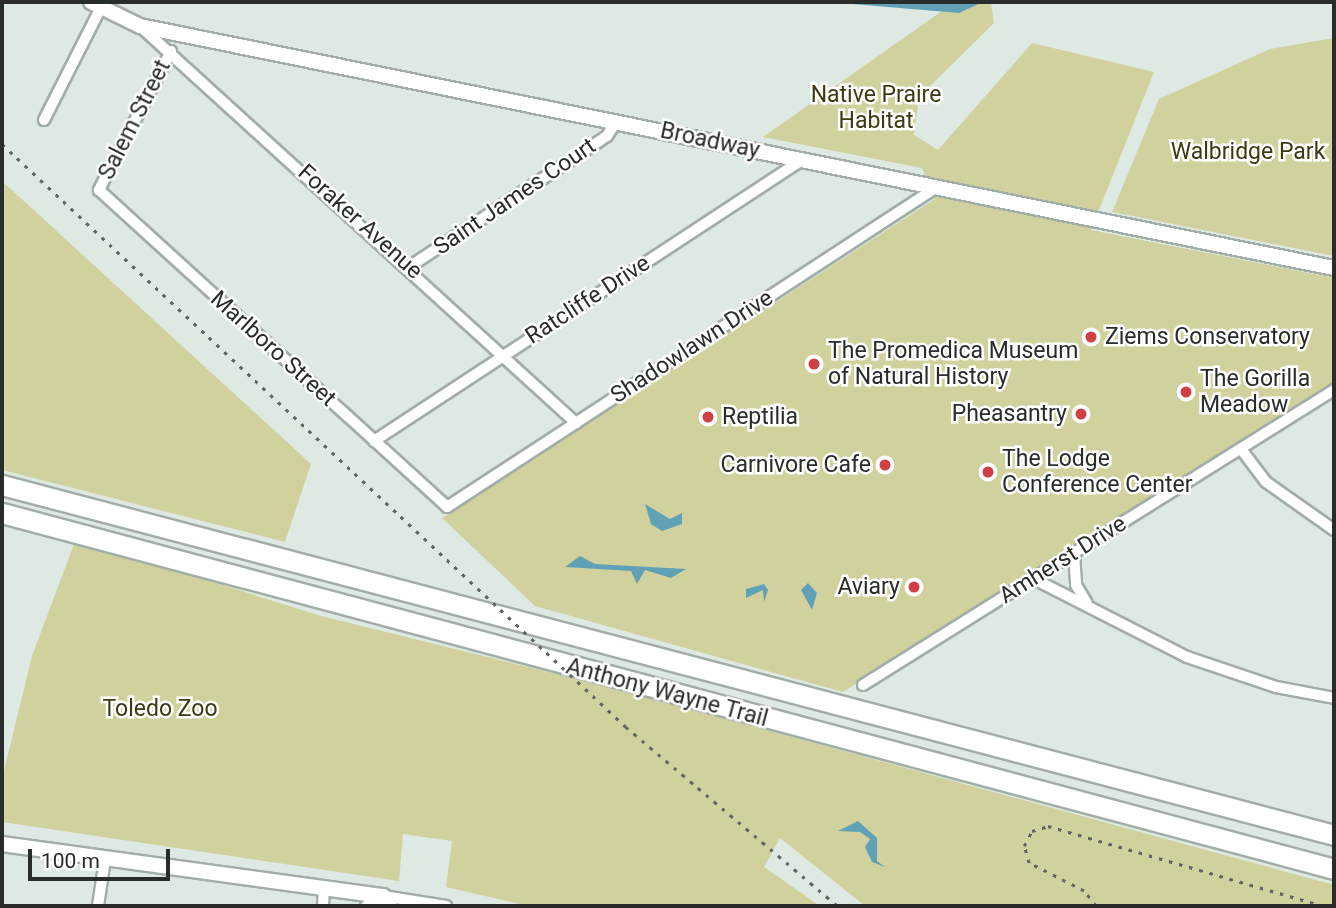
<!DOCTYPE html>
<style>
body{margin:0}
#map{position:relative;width:1336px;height:908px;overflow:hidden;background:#dee9e3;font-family:Roboto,sans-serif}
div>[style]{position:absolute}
.green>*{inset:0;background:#d1d19d}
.water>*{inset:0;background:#60a1b5}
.roads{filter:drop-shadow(2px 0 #a3ada8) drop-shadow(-2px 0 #a3ada8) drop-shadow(0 2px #a3ada8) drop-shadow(0 -2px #a3ada8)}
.minor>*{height:10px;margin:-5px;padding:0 5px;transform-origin:5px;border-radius:5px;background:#fff}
.tertiary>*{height:14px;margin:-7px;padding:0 7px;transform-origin:7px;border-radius:7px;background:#fff}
.trunk>*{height:19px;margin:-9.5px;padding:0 9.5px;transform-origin:9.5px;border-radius:9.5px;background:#fff}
.rail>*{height:2.5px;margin-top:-1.25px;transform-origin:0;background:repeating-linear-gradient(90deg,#5f6562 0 3.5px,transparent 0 10.5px)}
.dots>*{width:19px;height:19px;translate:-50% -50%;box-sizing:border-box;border:4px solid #fff;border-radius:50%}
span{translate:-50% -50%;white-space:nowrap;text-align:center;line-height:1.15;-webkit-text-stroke:5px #fff;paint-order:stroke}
.park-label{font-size:23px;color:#3c3a0f}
.street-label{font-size:23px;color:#282c2a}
.poi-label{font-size:23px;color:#282c2a}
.left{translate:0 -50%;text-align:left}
.right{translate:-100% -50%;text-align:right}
.frame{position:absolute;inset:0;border:4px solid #282c2a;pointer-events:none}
.scale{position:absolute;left:28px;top:849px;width:142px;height:32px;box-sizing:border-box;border:4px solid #282c2a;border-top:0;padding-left:9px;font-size:21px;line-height:24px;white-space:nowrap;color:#282c2a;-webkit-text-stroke:5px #fff;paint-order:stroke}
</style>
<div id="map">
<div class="green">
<div style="clip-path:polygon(983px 2px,991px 2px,994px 23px,919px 97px,914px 135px,938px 150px,1032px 43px,1154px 72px,1091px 230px,1334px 278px,1334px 384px,843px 692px,535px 606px,442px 518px,935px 199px,922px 168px,763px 137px,942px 11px,959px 13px)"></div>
<div style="clip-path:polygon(1334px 38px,1334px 256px,1112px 212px,1159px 99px,1270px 49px)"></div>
<div style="clip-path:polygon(2px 181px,311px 464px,285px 542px,2px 470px)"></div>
<div style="clip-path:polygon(76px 539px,321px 616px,602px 685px,1334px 885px,1334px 906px,865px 906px,780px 838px,764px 867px,820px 906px,528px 906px,446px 887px,452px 841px,403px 834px,399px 881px,2px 822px,2px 779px,32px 656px)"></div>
</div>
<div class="water">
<div style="clip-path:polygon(829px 2px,983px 2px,959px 13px)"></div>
<div style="clip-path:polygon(645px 504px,670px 519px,682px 513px,682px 524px,662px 531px,651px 524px)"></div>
<div style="clip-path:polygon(580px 556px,595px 564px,686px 569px,671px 578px,645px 570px,637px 584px,631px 571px,565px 567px)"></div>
<div style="clip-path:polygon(808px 583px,817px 593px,812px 610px,801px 590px)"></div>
<div style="clip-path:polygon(764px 584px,768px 590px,764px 602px,763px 590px,746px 598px,746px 589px)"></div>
<div style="clip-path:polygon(858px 821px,877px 838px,877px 861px,885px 867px,872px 862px,865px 847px,870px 839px,860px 832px,838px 831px)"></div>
</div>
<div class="roads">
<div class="minor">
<div style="left:142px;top:28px;width:587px;rotate:42.31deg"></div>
<div style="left:171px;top:51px;width:157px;rotate:117.4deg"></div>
<div style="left:99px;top:190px;width:471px;rotate:42.3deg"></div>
<div style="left:447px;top:507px;width:585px;rotate:-33.15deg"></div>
<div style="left:44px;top:120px;width:127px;rotate:-63.2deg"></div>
<div style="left:409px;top:267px;width:237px;rotate:-33.5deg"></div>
<div style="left:607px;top:136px;width:17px;rotate:-57deg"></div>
<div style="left:374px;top:441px;width:512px;rotate:-33.29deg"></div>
<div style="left:1241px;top:449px;width:41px;rotate:52.9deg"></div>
<div style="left:1266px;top:482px;width:83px;rotate:35.2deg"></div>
<div style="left:1074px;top:554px;width:31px;rotate:86deg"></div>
<div style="left:1076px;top:585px;width:21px;rotate:59deg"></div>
<div style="left:1034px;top:579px;width:172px;rotate:27deg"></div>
<div style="left:1187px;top:657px;width:94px;rotate:18.6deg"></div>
<div style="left:1276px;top:687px;width:59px;rotate:10.7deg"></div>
<div style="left:863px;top:685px;width:556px;rotate:-32.06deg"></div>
<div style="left:98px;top:906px;width:48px;rotate:-81.5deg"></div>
<div style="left:323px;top:906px;width:17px;rotate:-87deg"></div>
<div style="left:366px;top:906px;width:20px;rotate:-30deg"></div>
<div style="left:383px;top:896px;width:64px;rotate:9deg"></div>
</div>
<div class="tertiary">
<div style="left:91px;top:2px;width:55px;rotate:26.1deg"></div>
<div style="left:140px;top:26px;width:1218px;rotate:11.46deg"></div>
<div style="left:2px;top:844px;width:385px;rotate:7.8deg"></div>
<div style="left:383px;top:896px;width:12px;rotate:55deg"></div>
</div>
<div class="trunk">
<div style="left:2px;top:485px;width:1377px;rotate:14.72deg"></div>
<div style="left:2px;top:513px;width:1379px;rotate:14.96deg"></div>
</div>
</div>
<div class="rail">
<div style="left:2px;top:144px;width:854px;rotate:43.05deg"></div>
<div style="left:626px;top:727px;width:277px;rotate:40.2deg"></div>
<div style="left:1096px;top:906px;width:19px;rotate:-129deg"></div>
<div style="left:1084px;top:891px;width:62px;rotate:-153deg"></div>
<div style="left:1029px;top:863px;width:18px;rotate:-106deg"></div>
<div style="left:1024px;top:846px;width:17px;rotate:-62deg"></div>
<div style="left:1032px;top:831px;width:17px;rotate:-17deg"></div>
<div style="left:1048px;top:826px;width:287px;rotate:16.2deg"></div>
</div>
<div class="dots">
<div style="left:1091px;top:337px;background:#cf4044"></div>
<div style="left:814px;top:364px;background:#cf4044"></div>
<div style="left:1186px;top:392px;background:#cf4044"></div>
<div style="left:1081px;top:414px;background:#cf4044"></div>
<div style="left:708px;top:417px;background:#cf4044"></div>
<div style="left:885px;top:465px;background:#cf4044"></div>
<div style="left:988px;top:472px;background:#cf4044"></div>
<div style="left:914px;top:587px;background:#cf4044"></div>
</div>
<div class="park-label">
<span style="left:876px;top:108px">Native Praire<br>Habitat</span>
<span style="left:1248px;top:152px">Walbridge Park</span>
<span style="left:160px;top:709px">Toledo Zoo</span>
</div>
<div class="street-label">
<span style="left:135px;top:120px;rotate:-63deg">Salem Street</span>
<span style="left:710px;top:141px;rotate:12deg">Broadway</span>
<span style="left:515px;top:197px;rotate:-34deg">Saint James Court</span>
<span style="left:360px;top:222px;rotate:42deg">Foraker Avenue</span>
<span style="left:588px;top:300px;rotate:-33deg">Ratcliffe Drive</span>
<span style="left:692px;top:347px;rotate:-33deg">Shadowlawn Drive</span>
<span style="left:273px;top:349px;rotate:42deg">Marlboro Street</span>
<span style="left:1063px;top:560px;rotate:-32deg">Amherst Drive</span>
<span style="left:667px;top:693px;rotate:15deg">Anthony Wayne Trail</span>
</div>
<div class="poi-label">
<span class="left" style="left:1105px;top:337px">Ziems Conservatory</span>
<span class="left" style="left:828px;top:364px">The Promedica Museum<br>of Natural History</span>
<span class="left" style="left:1200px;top:392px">The Gorilla<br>Meadow</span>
<span class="right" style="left:1067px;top:414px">Pheasantry</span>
<span class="left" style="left:722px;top:417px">Reptilia</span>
<span class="left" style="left:1002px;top:472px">The Lodge<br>Conference Center</span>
<span class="right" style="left:871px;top:465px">Carnivore Cafe</span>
<span class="right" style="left:900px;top:587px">Aviary</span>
</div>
<div class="frame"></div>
<div class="scale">100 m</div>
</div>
